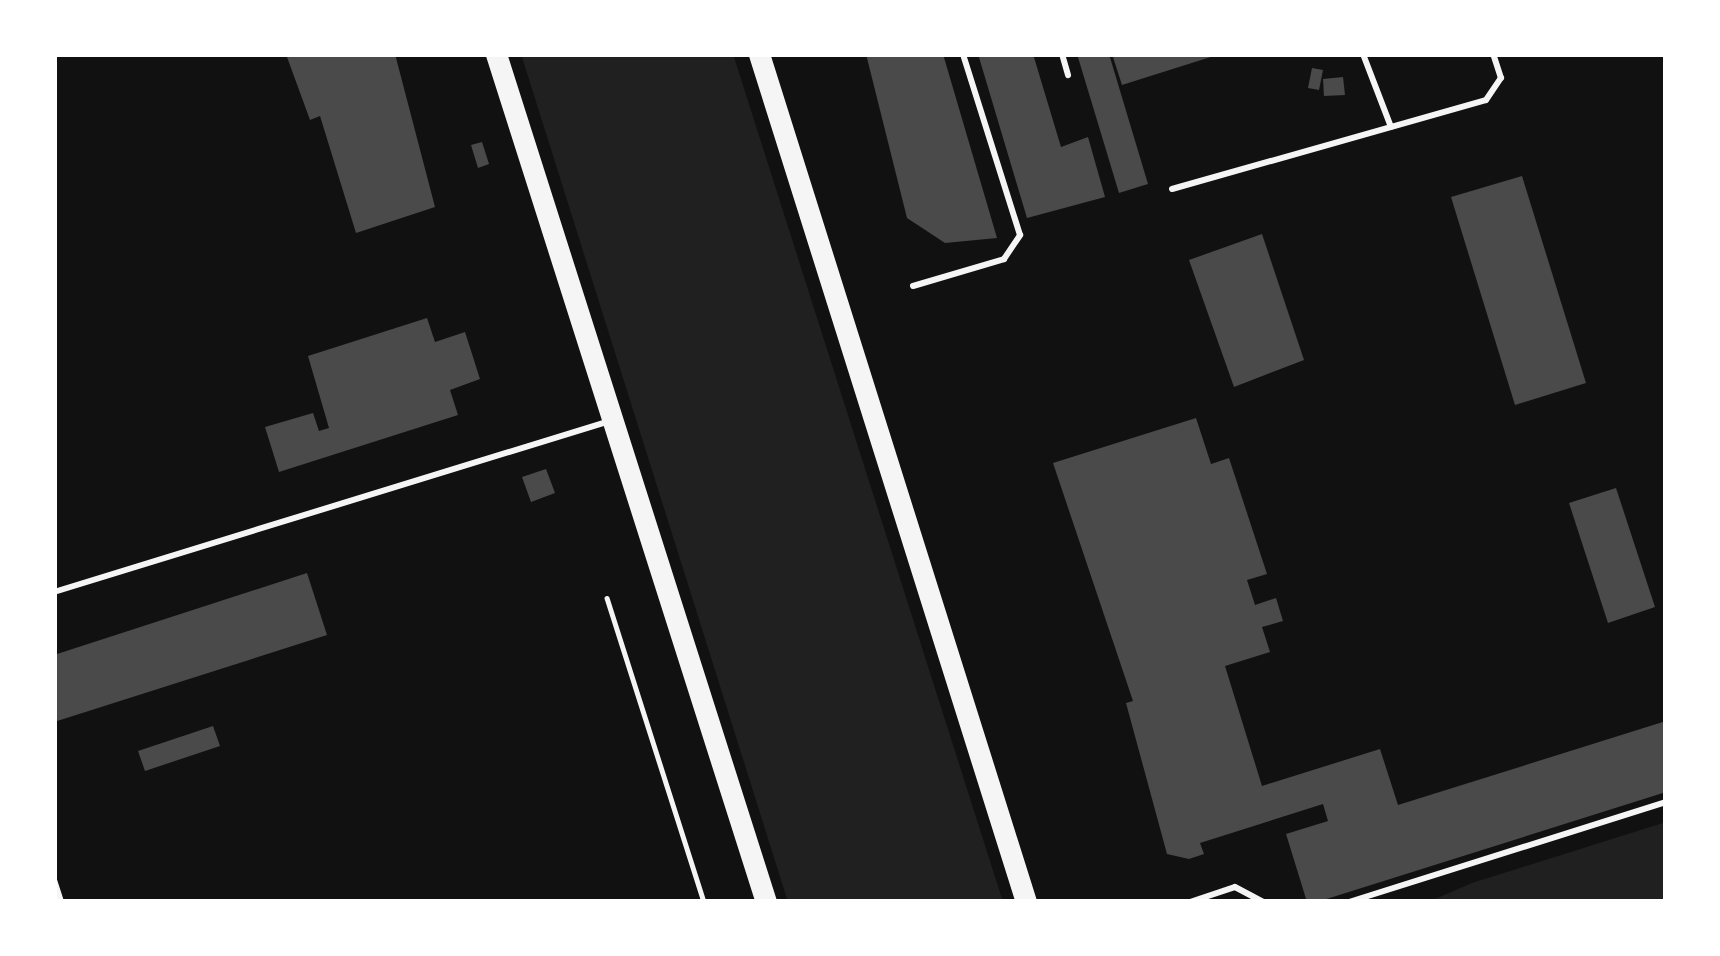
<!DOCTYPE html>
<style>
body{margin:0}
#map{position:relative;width:1720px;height:956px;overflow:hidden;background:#111;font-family:Lora,serif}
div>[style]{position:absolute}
.green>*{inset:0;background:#202020}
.building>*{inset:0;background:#4a4a4a}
.path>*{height:4.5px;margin:-2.25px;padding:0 2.25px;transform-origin:2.25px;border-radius:2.25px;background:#f5f5f5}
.service>*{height:6px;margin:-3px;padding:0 3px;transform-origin:3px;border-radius:3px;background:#f5f5f5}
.primary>*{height:21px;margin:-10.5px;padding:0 10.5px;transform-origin:10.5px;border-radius:10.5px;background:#f5f5f5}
span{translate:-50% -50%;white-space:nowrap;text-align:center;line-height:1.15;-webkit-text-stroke:10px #fff;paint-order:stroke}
.frame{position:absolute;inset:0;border:57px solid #fff;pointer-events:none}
</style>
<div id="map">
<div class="green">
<div style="clip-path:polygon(521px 54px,733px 54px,1003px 902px,788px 902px)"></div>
<div style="clip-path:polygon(1666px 822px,1666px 902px,1428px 902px,1472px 883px)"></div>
</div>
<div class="building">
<div style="clip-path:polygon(395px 54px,435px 207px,356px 233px,320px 116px,310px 120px,287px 57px)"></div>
<div style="clip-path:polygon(866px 54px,943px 54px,997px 238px,945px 243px,907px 218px)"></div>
<div style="clip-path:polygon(978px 54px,1033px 54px,1061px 147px,1088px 137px,1105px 197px,1027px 218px)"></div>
<div style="clip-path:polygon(1077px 54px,1109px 54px,1148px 184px,1119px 193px)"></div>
<div style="clip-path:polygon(1112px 54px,1216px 54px,1217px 55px,1122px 85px)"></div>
<div style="clip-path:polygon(1312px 68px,1323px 70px,1319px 90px,1308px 88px)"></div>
<div style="clip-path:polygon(1343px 77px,1345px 95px,1324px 96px,1323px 79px)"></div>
<div style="clip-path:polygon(482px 142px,489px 164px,478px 168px,471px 145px)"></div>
<div style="clip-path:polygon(1522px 176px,1586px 383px,1515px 405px,1451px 197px)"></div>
<div style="clip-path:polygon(1262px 234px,1304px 360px,1234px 387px,1189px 260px)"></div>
<div style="clip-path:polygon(427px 318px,435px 342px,465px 332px,480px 379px,450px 390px,458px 415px,279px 472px,265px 427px,313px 413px,319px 431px,329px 428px,308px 356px)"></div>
<div style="clip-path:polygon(1196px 418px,1211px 464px,1229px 458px,1267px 574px,1247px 580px,1255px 605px,1276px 598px,1283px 621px,1262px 627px,1270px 652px,1225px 666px,1262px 786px,1380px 749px,1398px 805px,1666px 721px,1666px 792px,1317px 902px,1307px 902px,1286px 834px,1328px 821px,1323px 804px,1200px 843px,1204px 854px,1189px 859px,1167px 854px,1126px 703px,1133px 701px,1053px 463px)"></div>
<div style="clip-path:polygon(546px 469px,555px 493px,531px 502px,522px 477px)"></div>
<div style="clip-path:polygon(1616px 488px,1655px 607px,1608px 623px,1569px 503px)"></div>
<div style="clip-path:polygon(307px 573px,327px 635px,54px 722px,54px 655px)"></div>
<div style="clip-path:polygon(213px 726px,220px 746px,145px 771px,138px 751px)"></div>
</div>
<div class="path">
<div style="left:607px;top:598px;width:319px;rotate:72.3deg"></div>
</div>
<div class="service">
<div style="left:1062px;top:54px;width:22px;rotate:74deg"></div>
<div style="left:1363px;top:54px;width:78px;rotate:69deg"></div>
<div style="left:1172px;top:189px;width:326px;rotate:-15.8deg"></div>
<div style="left:1486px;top:100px;width:27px;rotate:-56deg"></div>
<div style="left:1501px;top:78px;width:25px;rotate:-108deg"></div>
<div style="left:913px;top:286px;width:95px;rotate:-16.5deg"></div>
<div style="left:1004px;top:259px;width:29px;rotate:-56deg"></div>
<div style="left:1020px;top:235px;width:190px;rotate:-107.5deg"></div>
<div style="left:54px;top:592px;width:582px;rotate:-17.1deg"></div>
<div style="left:54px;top:880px;width:23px;rotate:72deg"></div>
<div style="left:1190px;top:902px;width:47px;rotate:-18.4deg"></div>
<div style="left:1235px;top:887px;width:32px;rotate:28deg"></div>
<div style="left:1349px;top:902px;width:332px;rotate:-17.5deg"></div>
</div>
<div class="primary">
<div style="left:496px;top:54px;width:890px;rotate:72.34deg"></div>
<div style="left:759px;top:54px;width:889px;rotate:72.52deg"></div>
</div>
<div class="frame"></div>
</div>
